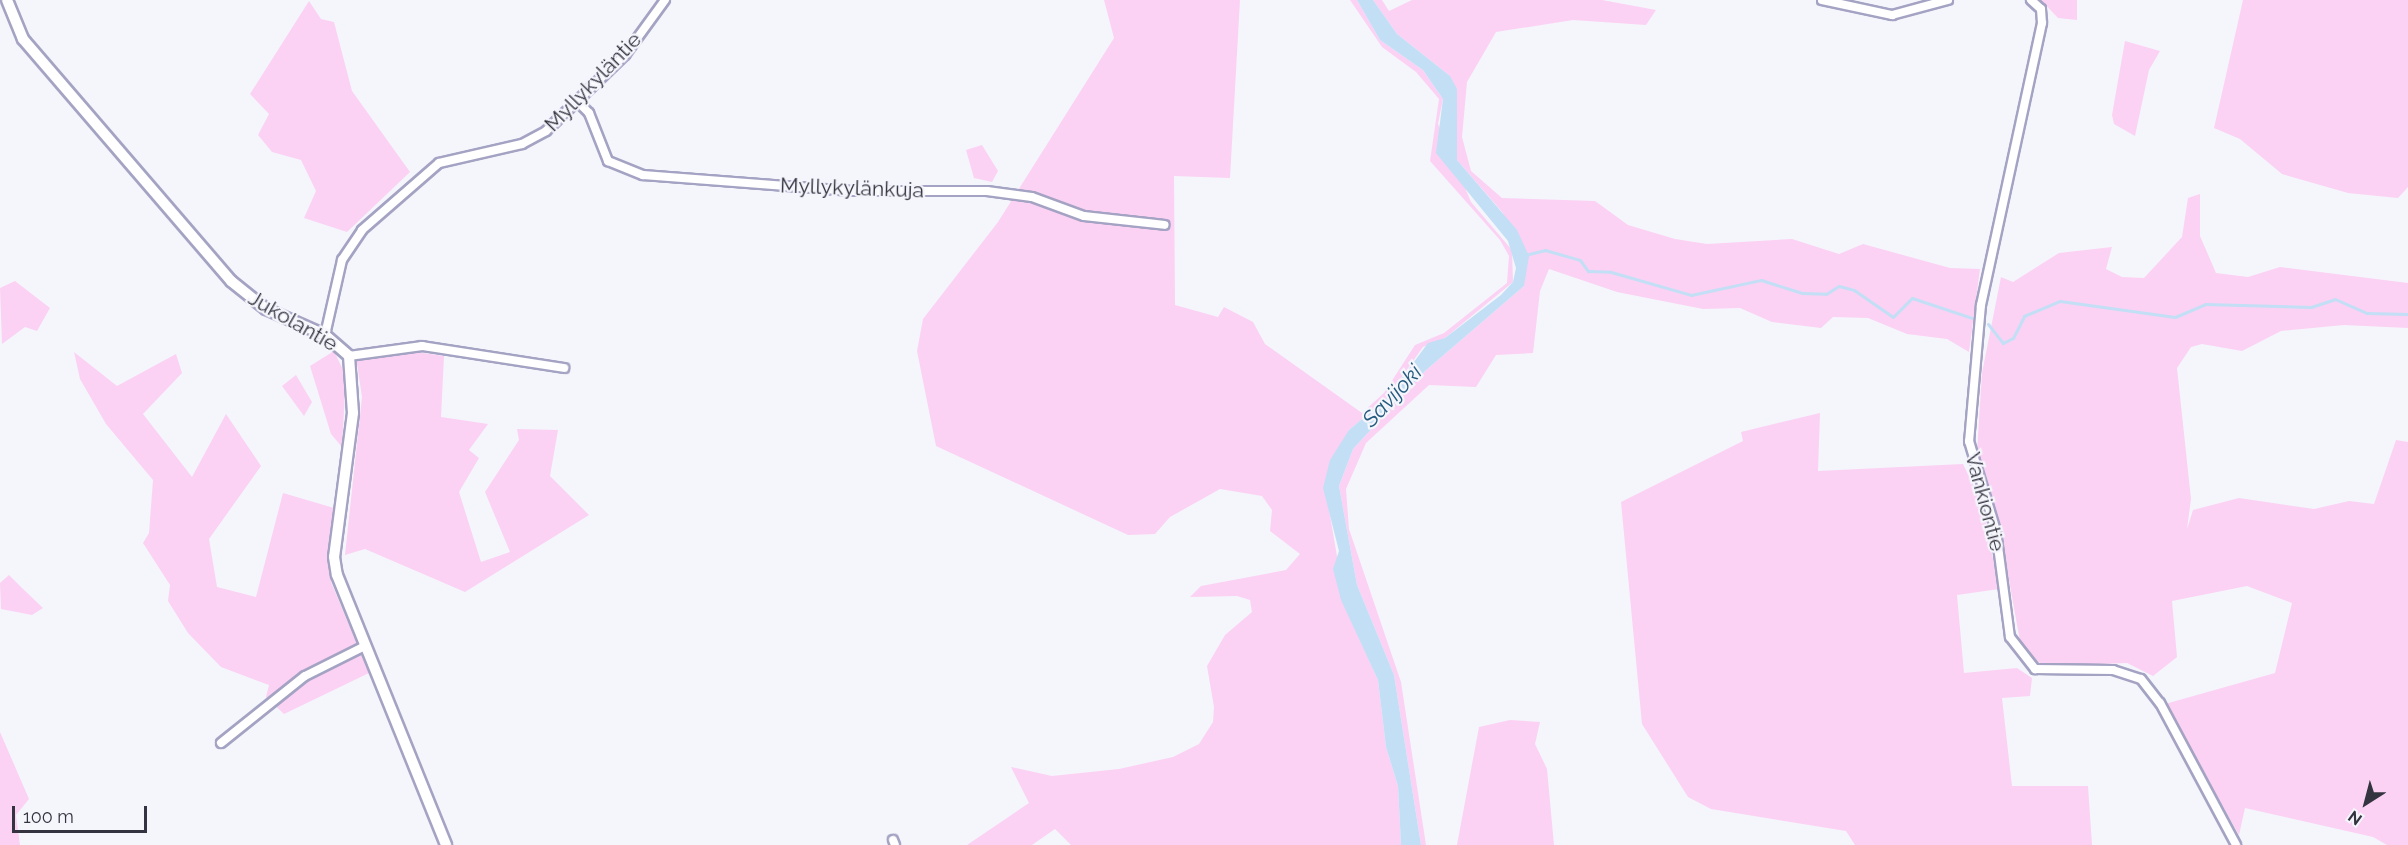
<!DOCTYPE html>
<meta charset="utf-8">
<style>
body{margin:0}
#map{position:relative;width:2408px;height:845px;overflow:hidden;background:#f5f5fc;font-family:Raleway,sans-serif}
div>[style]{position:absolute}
.green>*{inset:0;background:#fbd2f3}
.water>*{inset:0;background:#c2dff5}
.stream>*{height:3px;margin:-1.5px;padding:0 1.5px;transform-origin:1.5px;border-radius:1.5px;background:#c2dff5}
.roads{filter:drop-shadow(2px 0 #a4a3c3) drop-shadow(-2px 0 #a4a3c3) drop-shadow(0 2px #a4a3c3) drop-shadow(0 -2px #a4a3c3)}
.minor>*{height:8px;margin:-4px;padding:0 4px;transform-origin:4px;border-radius:4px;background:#fff}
.tertiary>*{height:10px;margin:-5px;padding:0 5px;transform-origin:5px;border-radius:5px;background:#fff}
span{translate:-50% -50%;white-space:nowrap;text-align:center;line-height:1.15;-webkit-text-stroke:4.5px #f5f5fc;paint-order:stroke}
.street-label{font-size:21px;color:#343441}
.water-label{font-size:22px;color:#245b7f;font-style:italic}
.north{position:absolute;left:2336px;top:773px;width:60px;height:60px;-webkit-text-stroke:4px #f5f5fc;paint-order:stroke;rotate:216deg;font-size:16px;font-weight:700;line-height:24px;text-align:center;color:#343441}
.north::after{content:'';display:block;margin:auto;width:21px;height:27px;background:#343441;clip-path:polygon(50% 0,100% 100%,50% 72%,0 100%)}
.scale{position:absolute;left:12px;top:806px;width:135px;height:27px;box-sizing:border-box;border:3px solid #343441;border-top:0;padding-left:8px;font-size:18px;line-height:21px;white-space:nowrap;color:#343441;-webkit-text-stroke:4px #f5f5fc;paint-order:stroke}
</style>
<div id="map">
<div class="green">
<div style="clip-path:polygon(1104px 0,1240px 0,1230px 178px,1174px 176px,1175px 305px,1218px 317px,1224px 307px,1253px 322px,1265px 344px,1362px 413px,1384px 393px,1415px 345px,1444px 333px,1507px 283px,1509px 256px,1500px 240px,1430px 161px,1439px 99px,1416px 72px,1382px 47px,1350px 0,1357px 0,1380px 40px,1423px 70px,1443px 99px,1438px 124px,1471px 202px,1512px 250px,1513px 282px,1445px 338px,1423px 347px,1387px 398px,1349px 430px,1326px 492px,1346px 609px,1378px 680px,1386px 747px,1398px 786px,1401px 845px,1071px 845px,1055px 829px,1032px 845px,967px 845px,1029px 803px,1011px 767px,1052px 776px,1119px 769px,1173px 757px,1199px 744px,1213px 722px,1214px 707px,1207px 666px,1225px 635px,1252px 612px,1250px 600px,1237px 596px,1190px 597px,1201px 586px,1286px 570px,1300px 554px,1270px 531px,1272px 510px,1262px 496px,1220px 489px,1170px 517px,1155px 534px,1128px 535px,936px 446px,917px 351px,923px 319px,998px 222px,1114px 38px)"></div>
<div style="clip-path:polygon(1373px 0,1382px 0,1389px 11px,1412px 0,1602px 0,1656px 10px,1646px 25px,1573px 20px,1496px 32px,1467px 82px,1462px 137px,1471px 171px,1502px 198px,1595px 201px,1628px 225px,1675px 239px,1707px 244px,1792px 239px,1839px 254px,1863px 244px,1950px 268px,1980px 269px,1969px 352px,1947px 339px,1907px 334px,1868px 318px,1833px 317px,1821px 328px,1772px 322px,1740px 308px,1703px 309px,1617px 292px,1549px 269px,1540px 291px,1533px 353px,1496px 355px,1476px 387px,1429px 385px,1366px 443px,1346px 489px,1349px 529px,1401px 682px,1426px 845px,1421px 845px,1394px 675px,1357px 585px,1339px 486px,1353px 449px,1425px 371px,1524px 286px,1503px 213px,1457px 160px,1450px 76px,1397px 34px)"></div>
<div style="clip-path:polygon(2041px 0,2077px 0,2077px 20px,2058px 18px)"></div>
<div style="clip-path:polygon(2243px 0,2408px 0,2408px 187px,2398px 198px,2348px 193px,2282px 174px,2240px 139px,2214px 128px)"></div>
<div style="clip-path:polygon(309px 1px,321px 19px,334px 22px,352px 91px,410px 172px,347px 232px,304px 218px,316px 191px,301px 160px,272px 152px,258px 135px,269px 114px,250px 94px)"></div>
<div style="clip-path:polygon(2125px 41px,2160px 51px,2149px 70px,2135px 136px,2114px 124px,2112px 115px)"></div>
<div style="clip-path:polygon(982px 145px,998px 171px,992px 182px,974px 178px,966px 150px)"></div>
<div style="clip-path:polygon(2200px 194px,2200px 236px,2216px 273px,2248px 277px,2280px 267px,2408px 283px,2408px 328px,2344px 325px,2281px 331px,2242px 351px,2202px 344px,2191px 347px,2177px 368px,2191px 499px,2187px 529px,2193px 510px,2239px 498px,2314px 509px,2349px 501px,2374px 504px,2396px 440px,2408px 442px,2408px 845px,2387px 845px,2373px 837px,2245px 808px,2239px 835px,2165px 704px,2275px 673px,2292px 603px,2247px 586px,2172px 601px,2177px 657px,2153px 676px,2127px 663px,2045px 666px,2022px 652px,2003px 547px,1977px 452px,1982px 373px,2001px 277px,2013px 282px,2059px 253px,2112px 247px,2106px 269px,2122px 277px,2144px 278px,2182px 237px,2188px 198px)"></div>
<div style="clip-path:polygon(15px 281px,50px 308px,37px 331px,25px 327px,2px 344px,0 288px)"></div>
<div style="clip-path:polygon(396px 349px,444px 356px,441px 417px,488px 424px,469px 450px,479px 458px,459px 492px,481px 562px,510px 552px,485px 492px,519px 440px,517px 429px,558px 430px,550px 476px,589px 515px,465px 592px,365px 549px,345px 555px,362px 397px,356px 357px)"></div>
<div style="clip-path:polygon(334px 351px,346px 376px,342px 447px,331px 434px,310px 366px)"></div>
<div style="clip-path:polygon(74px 352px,117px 386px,176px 354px,182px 373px,143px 414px,192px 477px,226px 414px,261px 466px,209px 539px,217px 587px,256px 597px,283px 493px,334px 508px,331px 582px,369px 673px,284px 714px,266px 697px,269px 685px,221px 667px,188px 633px,168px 601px,170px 585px,143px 543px,149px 533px,153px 480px,106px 424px,80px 379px)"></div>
<div style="clip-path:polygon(296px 375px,312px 402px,304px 416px,282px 386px)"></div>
<div style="clip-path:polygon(1820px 413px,1818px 471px,1963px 464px,1982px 503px,1999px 589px,1957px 595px,1964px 673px,2017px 668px,2032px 678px,2030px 696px,2002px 698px,2012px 786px,2088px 786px,2092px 845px,1855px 845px,1846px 831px,1711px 809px,1688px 797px,1642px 724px,1621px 502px,1743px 441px,1741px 432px)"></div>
<div style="clip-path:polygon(9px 575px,21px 587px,43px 608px,32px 615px,1px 609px,0 583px)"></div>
<div style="clip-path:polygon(1510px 720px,1540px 722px,1535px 744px,1547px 769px,1554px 845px,1457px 845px,1479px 727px)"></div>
<div style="clip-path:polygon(0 732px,29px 799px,16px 815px,20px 845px,0 845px)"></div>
</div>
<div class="water">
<div style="clip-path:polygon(1357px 0,1373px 0,1397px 34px,1450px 76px,1457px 89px,1457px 160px,1517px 230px,1529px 256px,1524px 286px,1425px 371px,1353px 449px,1339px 486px,1357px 585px,1394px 675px,1421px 845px,1401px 845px,1398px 786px,1386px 747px,1378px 680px,1341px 600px,1333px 569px,1339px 551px,1323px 488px,1330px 460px,1349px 430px,1387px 398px,1428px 343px,1445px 338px,1501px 295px,1513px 282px,1516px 268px,1508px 241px,1436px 153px,1443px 99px,1423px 70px,1380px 40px)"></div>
</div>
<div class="stream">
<div style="left:1525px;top:255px;width:21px;rotate:-14deg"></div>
<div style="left:1545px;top:250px;width:36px;rotate:16deg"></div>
<div style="left:1580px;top:260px;width:14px;rotate:54deg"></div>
<div style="left:1588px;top:271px;width:23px;rotate:2deg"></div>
<div style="left:1611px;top:272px;width:83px;rotate:16deg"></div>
<div style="left:1691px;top:295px;width:72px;rotate:-12.1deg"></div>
<div style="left:1761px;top:280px;width:43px;rotate:17.6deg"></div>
<div style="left:1802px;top:293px;width:24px;rotate:2deg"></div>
<div style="left:1826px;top:294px;width:15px;rotate:-32deg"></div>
<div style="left:1839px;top:286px;width:16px;rotate:15deg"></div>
<div style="left:1854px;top:290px;width:47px;rotate:34.7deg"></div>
<div style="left:1893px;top:317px;width:27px;rotate:-45deg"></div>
<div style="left:1912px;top:298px;width:63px;rotate:18.4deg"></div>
<div style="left:1988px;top:324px;width:24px;rotate:52deg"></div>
<div style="left:2003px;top:343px;width:11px;rotate:-27deg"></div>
<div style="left:2013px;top:338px;width:25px;rotate:-63deg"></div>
<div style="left:2024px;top:316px;width:39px;rotate:-23deg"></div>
<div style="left:2060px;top:301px;width:116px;rotate:7.9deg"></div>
<div style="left:2175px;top:317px;width:33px;rotate:-23deg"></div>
<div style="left:2205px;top:304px;width:106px;rotate:1.6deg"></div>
<div style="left:2311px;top:307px;width:25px;rotate:-18deg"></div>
<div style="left:2335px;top:299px;width:35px;rotate:24deg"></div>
<div style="left:2367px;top:313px;width:41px;rotate:1.4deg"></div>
</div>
<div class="roads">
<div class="minor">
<div style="left:1822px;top:0;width:72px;rotate:12.1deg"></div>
<div style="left:1892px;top:15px;width:58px;rotate:-15deg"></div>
<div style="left:2031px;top:0;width:13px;rotate:42deg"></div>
<div style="left:2041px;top:9px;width:14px;rotate:86deg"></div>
<div style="left:2042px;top:23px;width:289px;rotate:102.2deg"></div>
<div style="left:1981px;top:305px;width:137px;rotate:95deg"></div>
<div style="left:1969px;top:441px;width:94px;rotate:73.3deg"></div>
<div style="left:1996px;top:531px;width:107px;rotate:82.5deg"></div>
<div style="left:2010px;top:637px;width:41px;rotate:52deg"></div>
<div style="left:2035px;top:669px;width:78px;rotate:0.7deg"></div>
<div style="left:2113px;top:670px;width:29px;rotate:18deg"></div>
<div style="left:2141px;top:679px;width:31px;rotate:52deg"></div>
<div style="left:2160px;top:703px;width:161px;rotate:61.8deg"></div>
<div style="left:577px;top:101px;width:17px;rotate:45deg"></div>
<div style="left:589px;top:113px;width:52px;rotate:68.4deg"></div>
<div style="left:608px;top:161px;width:38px;rotate:22deg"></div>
<div style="left:643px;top:175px;width:209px;rotate:4.4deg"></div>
<div style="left:851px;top:191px;width:136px"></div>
<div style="left:987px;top:191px;width:45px;rotate:7.6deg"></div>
<div style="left:1032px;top:197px;width:55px;rotate:20.1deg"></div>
<div style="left:1084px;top:216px;width:81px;rotate:6.3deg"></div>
<div style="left:325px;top:335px;width:77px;rotate:-77.2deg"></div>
<div style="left:342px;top:260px;width:36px;rotate:-56deg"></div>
<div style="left:362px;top:230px;width:102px;rotate:-41deg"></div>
<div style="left:439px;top:163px;width:85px;rotate:-12.9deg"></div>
<div style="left:522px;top:144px;width:27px;rotate:-28deg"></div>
<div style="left:546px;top:131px;width:110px;rotate:-43.9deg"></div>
<div style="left:625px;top:55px;width:68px;rotate:-54deg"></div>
<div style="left:349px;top:356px;width:74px;rotate:-7.8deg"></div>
<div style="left:422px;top:346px;width:144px;rotate:8.8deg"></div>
<div style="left:221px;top:743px;width:107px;rotate:-38.6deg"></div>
<div style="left:305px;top:676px;width:67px;rotate:-26.6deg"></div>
<div style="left:893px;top:840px;width:5px;rotate:68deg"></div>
</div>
<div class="tertiary">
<div style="left:7px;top:0;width:42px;rotate:67.7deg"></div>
<div style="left:23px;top:39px;width:319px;rotate:49.3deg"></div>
<div style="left:231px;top:281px;width:45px;rotate:38.7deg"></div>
<div style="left:266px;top:309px;width:64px;rotate:23.8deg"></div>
<div style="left:325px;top:335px;width:32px;rotate:41deg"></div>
<div style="left:349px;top:356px;width:57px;rotate:86deg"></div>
<div style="left:353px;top:413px;width:145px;rotate:97.5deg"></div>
<div style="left:334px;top:557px;width:18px;rotate:81deg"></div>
<div style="left:337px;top:575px;width:291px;rotate:68deg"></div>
</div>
</div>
<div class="street-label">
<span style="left:593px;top:82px;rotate:-46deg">Myllykyläntie</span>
<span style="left:852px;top:188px;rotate:2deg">Myllykylänkuja</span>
<span style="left:293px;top:321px;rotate:30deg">Jukolantie</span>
<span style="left:1985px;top:502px;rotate:75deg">Vankiontie</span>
</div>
<div class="water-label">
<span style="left:1392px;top:396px;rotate:-47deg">Savijoki</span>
</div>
<div class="north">N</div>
<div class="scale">100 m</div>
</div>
